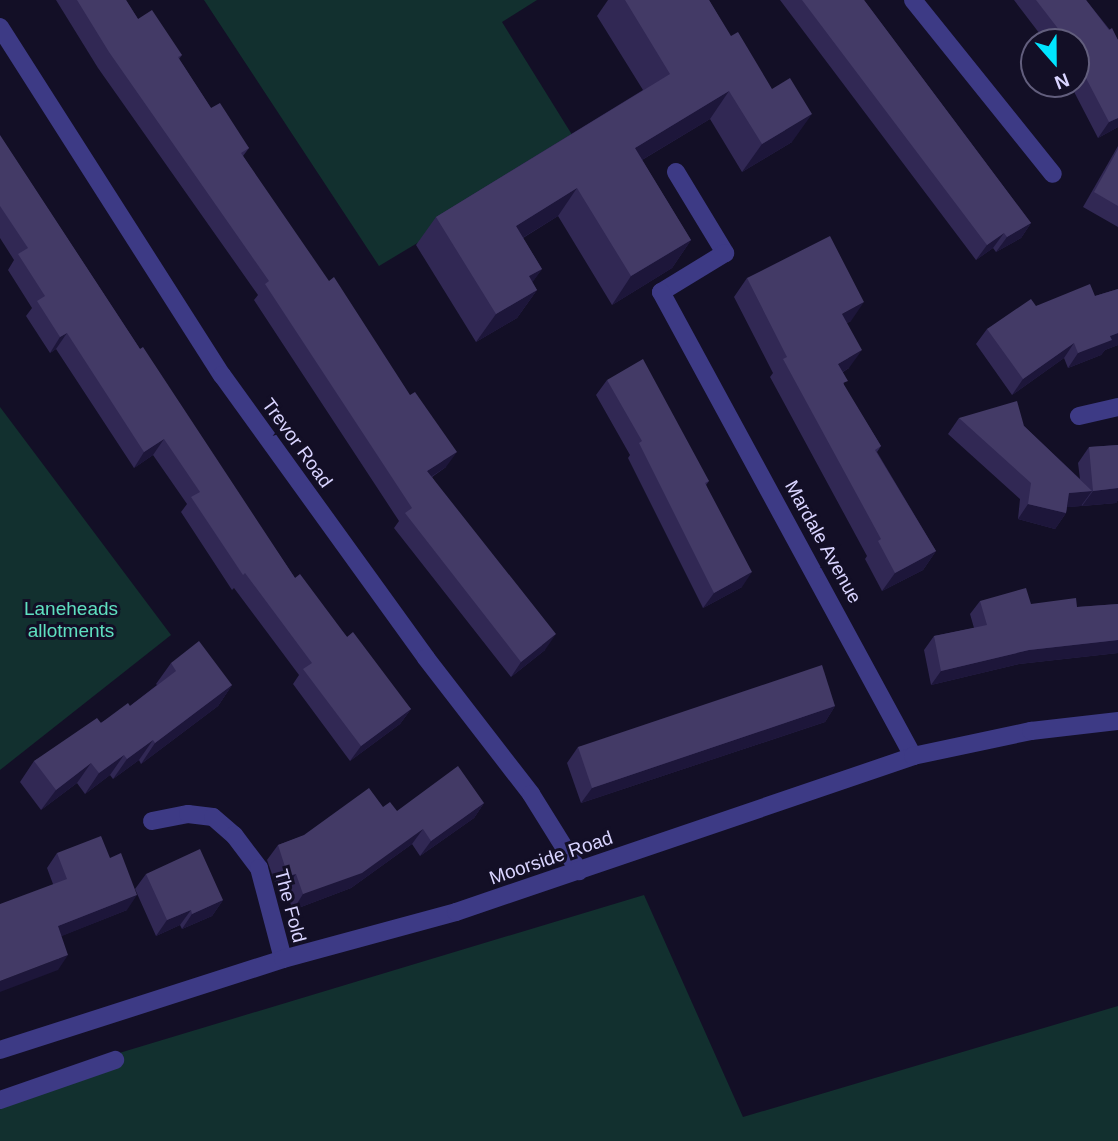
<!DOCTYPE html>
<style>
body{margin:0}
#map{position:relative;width:1118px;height:1141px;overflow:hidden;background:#130f26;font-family:Arial,sans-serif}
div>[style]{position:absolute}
.green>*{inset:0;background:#12302f}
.minor>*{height:18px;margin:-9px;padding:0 9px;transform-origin:9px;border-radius:9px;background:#3d3a85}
.wall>*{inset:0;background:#312854}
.shaded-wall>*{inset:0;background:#1d163a}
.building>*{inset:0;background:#433a66}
span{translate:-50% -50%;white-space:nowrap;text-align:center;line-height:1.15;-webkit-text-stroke:6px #130f26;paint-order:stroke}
.street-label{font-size:19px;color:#d9d4ff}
.park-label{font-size:19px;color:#5fe0c0}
.north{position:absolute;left:1020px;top:28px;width:70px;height:70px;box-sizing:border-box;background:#130f26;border:2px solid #625e7d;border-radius:50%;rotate:159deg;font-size:19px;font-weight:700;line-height:28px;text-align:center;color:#d9d4ff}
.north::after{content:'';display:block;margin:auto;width:24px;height:32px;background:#00e5ff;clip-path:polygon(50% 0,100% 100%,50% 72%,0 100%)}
</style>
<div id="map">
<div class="green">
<div style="clip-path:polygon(204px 0,537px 0,502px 22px,579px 146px,379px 266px)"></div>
<div style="clip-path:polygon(0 407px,171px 635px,0 770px)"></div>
<div style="clip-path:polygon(644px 895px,743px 1117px,1118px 1006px,1118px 1141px,0 1141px,0 1095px,86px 1063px)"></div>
</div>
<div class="minor">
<div style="left:913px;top:0;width:223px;rotate:51.2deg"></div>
<div style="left:0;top:27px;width:413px;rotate:57.5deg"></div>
<div style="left:222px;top:375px;width:349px;rotate:54.2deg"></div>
<div style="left:426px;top:658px;width:172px;rotate:52.3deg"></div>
<div style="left:531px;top:794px;width:91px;rotate:58.1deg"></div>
<div style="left:676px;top:172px;width:95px;rotate:58.8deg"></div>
<div style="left:725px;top:253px;width:75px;rotate:148.6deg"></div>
<div style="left:661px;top:292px;width:528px;rotate:61.49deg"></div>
<div style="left:1079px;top:416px;width:40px;rotate:-13deg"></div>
<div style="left:152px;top:821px;width:37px;rotate:-11deg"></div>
<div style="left:188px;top:814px;width:25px;rotate:7deg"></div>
<div style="left:213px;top:817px;width:28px;rotate:41deg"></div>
<div style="left:234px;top:835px;width:41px;rotate:52.9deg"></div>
<div style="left:259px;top:868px;width:94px;rotate:75.2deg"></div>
<div style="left:0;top:1050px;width:297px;rotate:-17.8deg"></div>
<div style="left:283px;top:959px;width:179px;rotate:-15.2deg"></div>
<div style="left:456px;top:912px;width:483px;rotate:-18.8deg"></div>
<div style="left:913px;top:756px;width:121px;rotate:-12deg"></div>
<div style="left:1031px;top:731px;width:88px;rotate:-6.6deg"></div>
<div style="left:0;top:1100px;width:122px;rotate:-19.2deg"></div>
</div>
<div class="wall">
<div style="clip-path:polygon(56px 0,126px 0,138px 19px,182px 55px,179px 59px,211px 108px,249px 148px,243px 156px,446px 467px,432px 477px,545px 650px,511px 677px,394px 528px,399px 521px,254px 300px,258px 295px,98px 68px)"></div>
<div style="clip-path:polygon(608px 0,709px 0,792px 142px,742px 172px,710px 119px,642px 160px,691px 240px,672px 268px,612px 305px,558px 216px,523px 238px,542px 269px,532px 282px,537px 290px,517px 318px,476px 342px,416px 245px,436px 217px,643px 90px,597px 16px)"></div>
<div style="clip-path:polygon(780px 0,864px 0,1031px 223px,1021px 238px,996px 252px,993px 248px,976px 260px)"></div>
<div style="clip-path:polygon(1014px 0,1086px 0,1118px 40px,1118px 127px,1098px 138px,1070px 84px,1076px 84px,1076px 42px,1046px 42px)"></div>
<div style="clip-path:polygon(0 129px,0 136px,140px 349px,295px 578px,411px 709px,400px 724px,350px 761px,293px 684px,299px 675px,234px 588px,232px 590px,181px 512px,187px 504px,153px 455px,134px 468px,56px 349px,50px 353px,26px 316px,32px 308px,8px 270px,14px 260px,0 238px)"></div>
<div style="clip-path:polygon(1118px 146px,1118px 227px,1083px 207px)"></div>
<div style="clip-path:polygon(747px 278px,851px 321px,847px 323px,849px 368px,843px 372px,844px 386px,881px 446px,877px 452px,936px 551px,923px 570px,882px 591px,865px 559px,867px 556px,770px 377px,773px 373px,734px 297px)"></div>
<div style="clip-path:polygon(1118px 289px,1118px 345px,1105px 350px,1101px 355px,1068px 368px,1064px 358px,1012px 395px,976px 344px,987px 329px,1036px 306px,1095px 296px)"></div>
<div style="clip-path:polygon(607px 380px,709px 481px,706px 485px,742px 587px,703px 608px,628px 458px,630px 455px,596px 395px)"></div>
<div style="clip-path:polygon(959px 418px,1024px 426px,1080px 479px,1078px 463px,1089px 447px,1118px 445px,1118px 500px,1116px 503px,1082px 506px,1082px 505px,1081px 506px,1067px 507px,1066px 513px,1055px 529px,1018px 519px,1020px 499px,948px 434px)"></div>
<div style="clip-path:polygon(980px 601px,1077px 607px,1118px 604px,1118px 653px,1019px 664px,931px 685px,924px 650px,934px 636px,974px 628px,970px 614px)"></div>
<div style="clip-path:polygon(171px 663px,232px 685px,218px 706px,141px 764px,139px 760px,113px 779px,110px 775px,85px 794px,77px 783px,41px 810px,20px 782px,34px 761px,130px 706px,157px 685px,156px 684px)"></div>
<div style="clip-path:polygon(835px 706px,825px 722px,581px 803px,567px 763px,578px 747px)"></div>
<div style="clip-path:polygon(484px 803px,474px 818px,420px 856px,412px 844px,351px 888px,293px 910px,285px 889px,278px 891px,267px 860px,278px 845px,383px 807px,397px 811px)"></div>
<div style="clip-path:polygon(57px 853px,127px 910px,61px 936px,58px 970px,53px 884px,47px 868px)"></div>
<div style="clip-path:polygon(146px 874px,223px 900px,212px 916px,182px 929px,180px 925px,156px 936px,135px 889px)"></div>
</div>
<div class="shaded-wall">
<div style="clip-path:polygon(729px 91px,710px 119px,615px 176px,635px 148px)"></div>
<div style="clip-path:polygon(812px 114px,792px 142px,742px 172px,762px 144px)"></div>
<div style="clip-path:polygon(1118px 118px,1118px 127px,1098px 138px,1109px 122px)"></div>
<div style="clip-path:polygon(577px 188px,558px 216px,496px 254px,516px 226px)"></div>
<div style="clip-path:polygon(1031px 223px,1021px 238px,996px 252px,1007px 237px)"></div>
<div style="clip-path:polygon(1004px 233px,993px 248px,976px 260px,987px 245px)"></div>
<div style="clip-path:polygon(691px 240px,672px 268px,612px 305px,631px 276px)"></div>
<div style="clip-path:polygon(542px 269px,522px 297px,529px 276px)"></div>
<div style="clip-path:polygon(537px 290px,517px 318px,476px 342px,496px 314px)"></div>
<div style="clip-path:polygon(864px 302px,851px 321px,829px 332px,842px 314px)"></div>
<div style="clip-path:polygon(67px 333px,56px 349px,50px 353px,60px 337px)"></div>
<div style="clip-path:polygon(1118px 333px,1118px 345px,1105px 350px,1101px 355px,1068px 368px,1078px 353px,1110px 336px)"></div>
<div style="clip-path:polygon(1074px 343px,1064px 358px,1012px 395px,1023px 379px)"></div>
<div style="clip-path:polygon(862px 350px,849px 368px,825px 382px,838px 364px)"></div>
<div style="clip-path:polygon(164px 439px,153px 455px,134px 468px,144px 452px)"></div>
<div style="clip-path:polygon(457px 452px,446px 467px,417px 486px,427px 471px)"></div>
<div style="clip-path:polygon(1118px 488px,1118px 500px,1116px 503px,1082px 506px,1093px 491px)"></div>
<div style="clip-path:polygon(1092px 491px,1081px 506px,1058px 508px,1069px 493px)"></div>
<div style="clip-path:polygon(1028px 504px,1066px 513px,1055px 529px,1018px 519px)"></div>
<div style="clip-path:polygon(936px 551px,923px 570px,882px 591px,895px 573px)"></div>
<div style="clip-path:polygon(752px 572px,742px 587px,703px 608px,714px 593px)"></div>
<div style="clip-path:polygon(556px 634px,545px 650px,511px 677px,521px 662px)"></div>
<div style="clip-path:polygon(1118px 640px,1118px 653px,1019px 664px,931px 685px,941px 671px,1029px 650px)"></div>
<div style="clip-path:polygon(232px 685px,218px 706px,141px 764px,155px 743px)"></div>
<div style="clip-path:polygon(835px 706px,825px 722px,581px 803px,592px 788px)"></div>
<div style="clip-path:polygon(411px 709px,400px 724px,350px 761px,361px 746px)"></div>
<div style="clip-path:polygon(153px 740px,139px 760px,113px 779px,127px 759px)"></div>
<div style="clip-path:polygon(124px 755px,110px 775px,85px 794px,99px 773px)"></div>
<div style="clip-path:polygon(91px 763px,77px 783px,41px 810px,56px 790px)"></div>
<div style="clip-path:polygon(484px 803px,474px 818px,420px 856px,431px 841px)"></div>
<div style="clip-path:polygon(423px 829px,412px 844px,351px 888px,293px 910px,303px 894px)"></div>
<div style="clip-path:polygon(296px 874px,285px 889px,278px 891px,288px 876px)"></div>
<div style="clip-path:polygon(137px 895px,127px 910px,47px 942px,58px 926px)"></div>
<div style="clip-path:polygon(223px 900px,212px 916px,182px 929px,192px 914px)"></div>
<div style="clip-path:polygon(191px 910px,180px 925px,156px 936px,167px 920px)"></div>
<div style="clip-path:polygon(68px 955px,58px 970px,0 992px,0 981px)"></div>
</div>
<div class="building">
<div style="clip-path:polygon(77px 0,126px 0,138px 19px,152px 10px,182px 55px,178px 57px,211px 108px,220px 103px,249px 148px,241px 153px,329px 281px,334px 277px,410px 395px,415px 392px,457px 452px,427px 471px,556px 634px,521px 662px,405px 513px,412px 508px,265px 284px,269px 281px,109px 52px)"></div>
<div style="clip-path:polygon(625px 0,709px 0,731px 36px,738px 32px,772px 89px,790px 78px,812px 114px,762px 144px,729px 91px,635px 148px,691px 240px,631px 276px,577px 188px,516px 226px,542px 269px,529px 276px,537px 290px,496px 314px,436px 217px,670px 74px)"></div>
<div style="clip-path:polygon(802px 0,864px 0,1031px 223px,1007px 237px,1004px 233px,987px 245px)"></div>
<div style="clip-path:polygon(1036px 0,1086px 0,1109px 30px,1112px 28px,1118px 40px,1118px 118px,1109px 122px,1076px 59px,1076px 42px,1067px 42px,1063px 35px)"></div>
<div style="clip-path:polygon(0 135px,140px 349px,143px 347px,295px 578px,300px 574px,347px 637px,353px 632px,411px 709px,361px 746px,303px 669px,312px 663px,245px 573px,243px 575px,191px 497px,200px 492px,164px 439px,144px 452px,67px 333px,60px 337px,37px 301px,45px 296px,18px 254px,28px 248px,0 206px)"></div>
<div style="clip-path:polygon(1118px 149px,1118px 206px,1094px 192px)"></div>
<div style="clip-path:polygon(830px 236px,864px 302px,842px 314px,862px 350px,838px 364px,848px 381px,843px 383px,881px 446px,875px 450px,936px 551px,895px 573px,878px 541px,881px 539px,783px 359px,787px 357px,747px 278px)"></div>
<div style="clip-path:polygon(1090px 284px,1095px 296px,1118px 289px,1118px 333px,1110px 336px,1112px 340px,1078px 353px,1074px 343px,1023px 379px,987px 329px,1031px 299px,1036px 306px)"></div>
<div style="clip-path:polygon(643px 359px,709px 481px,705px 483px,752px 572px,714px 593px,639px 443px,642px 441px,607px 380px)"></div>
<div style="clip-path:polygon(1017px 401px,1024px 426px,1092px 491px,1069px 493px,1066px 513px,1028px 504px,1031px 483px,959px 418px)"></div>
<div style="clip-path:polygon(1118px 445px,1118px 488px,1093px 491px,1089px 447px)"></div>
<div style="clip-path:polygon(1026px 588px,1031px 604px,1076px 598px,1077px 607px,1118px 604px,1118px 640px,1029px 650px,941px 671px,934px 636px,987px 625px,980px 601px)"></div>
<div style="clip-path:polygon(199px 641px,232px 685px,155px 743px,153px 740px,127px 759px,124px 755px,99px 773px,91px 763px,56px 790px,34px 761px,97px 718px,101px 723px,128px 703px,130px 706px,176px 671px,171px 663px)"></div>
<div style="clip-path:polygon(822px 665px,835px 706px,592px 788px,578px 747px)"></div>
<div style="clip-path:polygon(458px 766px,484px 803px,431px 841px,423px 829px,362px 873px,303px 894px,296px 874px,288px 876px,278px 845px,304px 835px,369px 788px,383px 807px,390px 802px,397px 811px)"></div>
<div style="clip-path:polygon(101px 836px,110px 858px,121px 853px,137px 895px,58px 926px,68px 955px,0 981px,0 904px,67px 879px,57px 853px)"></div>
<div style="clip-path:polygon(200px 849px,223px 900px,192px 914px,191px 910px,167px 920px,146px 874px)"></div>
</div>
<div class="street-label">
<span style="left:297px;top:443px;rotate:54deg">Trevor Road</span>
<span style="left:823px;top:542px;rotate:61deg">Mardale Avenue</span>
<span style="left:551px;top:858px;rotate:-19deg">Moorside Road</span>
<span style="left:290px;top:906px;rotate:75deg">The Fold</span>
</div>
<div class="park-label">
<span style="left:71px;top:620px">Laneheads<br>allotments</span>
</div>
<div class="north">N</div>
</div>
